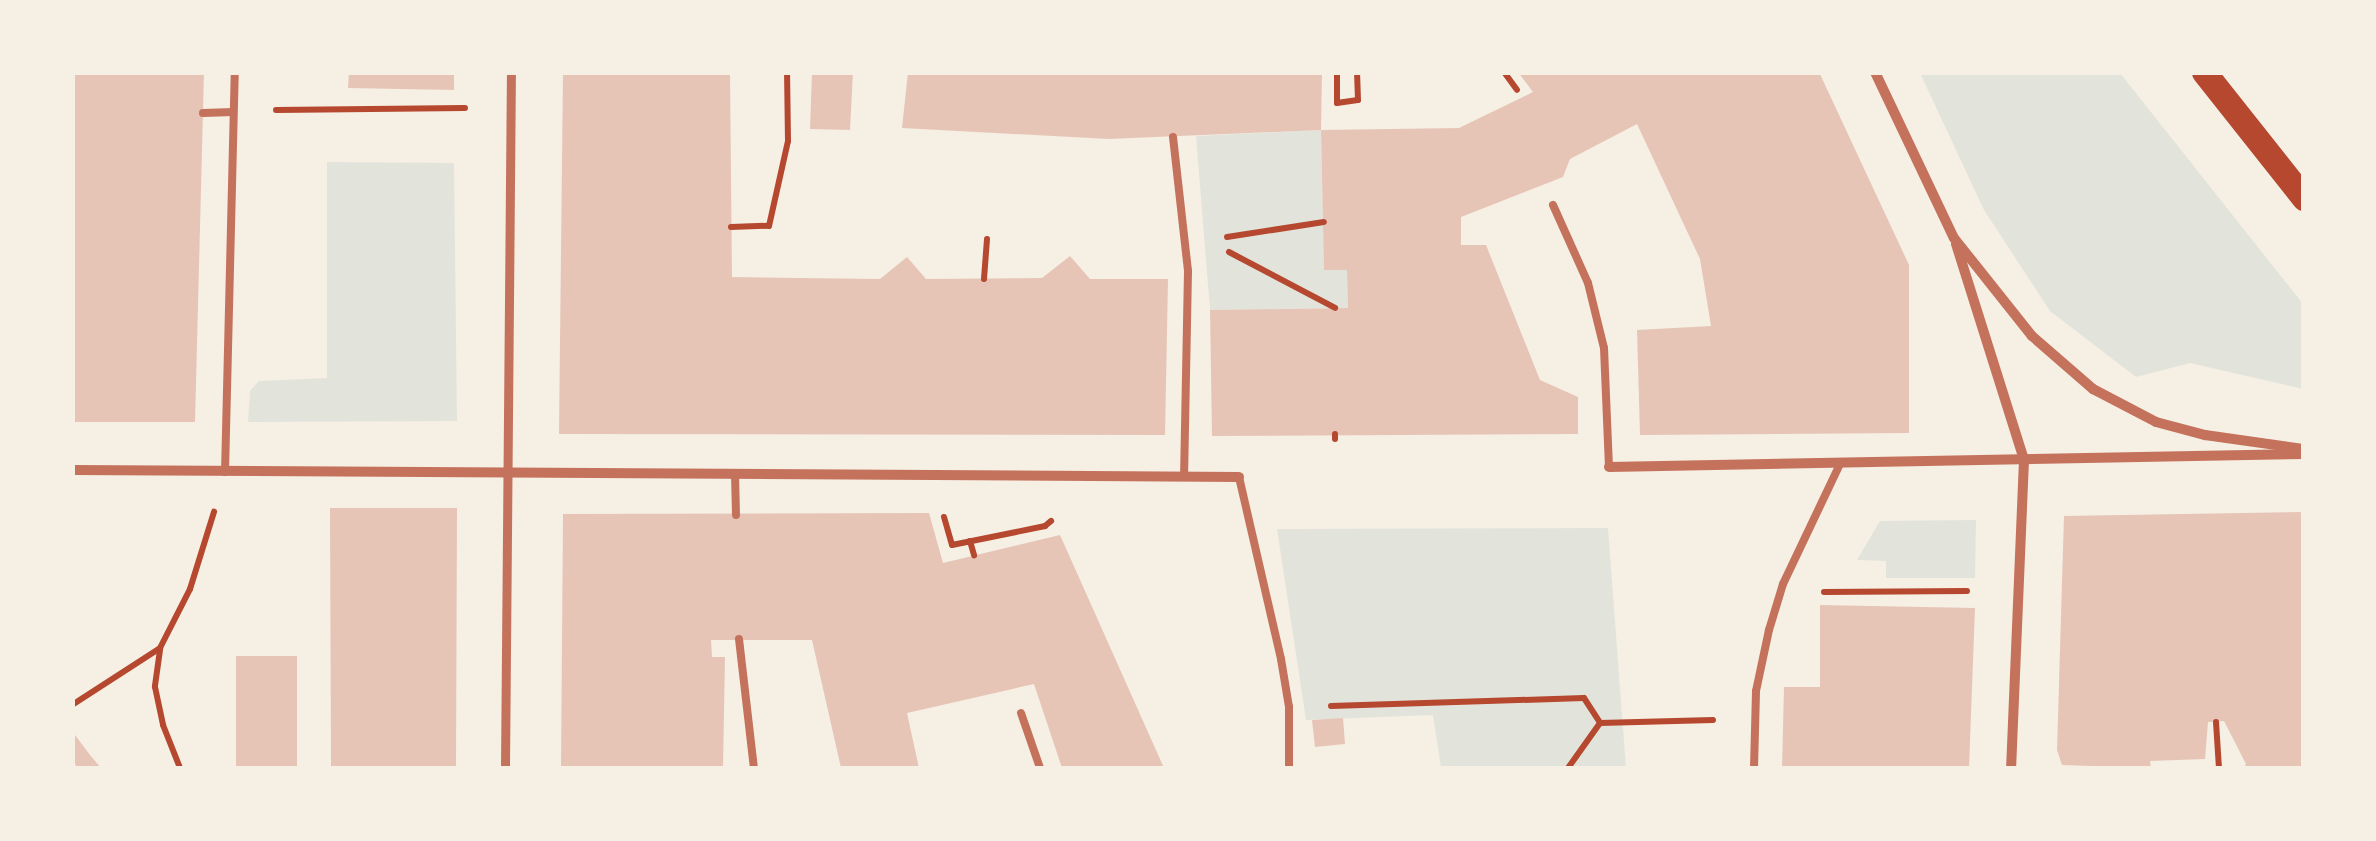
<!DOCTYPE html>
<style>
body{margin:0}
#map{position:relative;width:2376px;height:841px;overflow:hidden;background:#f6efe4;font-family:"PT Sans",sans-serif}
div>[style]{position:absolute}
.green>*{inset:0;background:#e2e4dc}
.building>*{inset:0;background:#e6c5b7}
.path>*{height:6px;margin:-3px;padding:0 3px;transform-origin:3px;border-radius:3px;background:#b5482f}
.service>*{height:8px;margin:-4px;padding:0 4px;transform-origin:4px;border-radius:4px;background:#c5725c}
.pedestrian>*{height:9px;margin:-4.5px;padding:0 4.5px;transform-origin:4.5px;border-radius:4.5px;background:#c5725c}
.minor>*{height:10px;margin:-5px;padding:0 5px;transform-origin:5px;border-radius:5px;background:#c5725c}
.primary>*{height:25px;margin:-12.5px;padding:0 12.5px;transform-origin:12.5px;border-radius:12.5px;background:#b5482f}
span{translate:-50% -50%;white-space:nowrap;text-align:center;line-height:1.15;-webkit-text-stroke:9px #f6efe4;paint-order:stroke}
.frame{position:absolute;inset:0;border:75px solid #f6efe4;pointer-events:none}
</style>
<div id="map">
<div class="green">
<div style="clip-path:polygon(1920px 73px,2120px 73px,2303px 304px,2303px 389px,2190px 363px,2136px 377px,2050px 311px,1984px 210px)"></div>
<div style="clip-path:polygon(1321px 130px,1324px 269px,1347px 270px,1348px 308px,1210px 310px,1196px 136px)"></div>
<div style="clip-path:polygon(327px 162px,454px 163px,457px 421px,248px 422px,250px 391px,259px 381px,327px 378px)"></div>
<div style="clip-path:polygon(1976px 520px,1975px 578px,1886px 578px,1886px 561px,1857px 560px,1880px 521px)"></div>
<div style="clip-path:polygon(1608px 528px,1626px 768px,1441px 768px,1433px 715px,1306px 720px,1277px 529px)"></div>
</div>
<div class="building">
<div style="clip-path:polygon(72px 72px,204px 72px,195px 422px,72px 422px)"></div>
<div style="clip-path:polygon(349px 72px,454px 72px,454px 90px,348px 88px)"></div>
<div style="clip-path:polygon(563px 72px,730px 72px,732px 277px,880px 279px,907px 257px,926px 279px,1042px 278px,1070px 256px,1090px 279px,1168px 279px,1165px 435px,559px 434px)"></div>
<div style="clip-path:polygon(812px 72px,853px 72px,850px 130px,810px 129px)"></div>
<div style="clip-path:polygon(908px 72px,1322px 72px,1321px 130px,1109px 139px,902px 128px)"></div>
<div style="clip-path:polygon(1518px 72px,1819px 72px,1909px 265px,1909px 433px,1640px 435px,1637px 330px,1711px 326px,1700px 259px,1637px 124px,1570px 159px,1563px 177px,1461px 217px,1461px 245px,1486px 245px,1540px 380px,1578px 397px,1578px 434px,1212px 436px,1210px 310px,1348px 308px,1347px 270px,1324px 270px,1321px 130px,1459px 128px,1533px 92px)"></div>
<div style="clip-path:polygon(330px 508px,457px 508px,456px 768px,331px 768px)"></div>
<div style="clip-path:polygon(2304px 512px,2304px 768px,2244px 768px,2246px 764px,2224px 721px,2208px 722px,2205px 759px,2150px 761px,2151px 768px,2062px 765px,2057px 750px,2064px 516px)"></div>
<div style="clip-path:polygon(929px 513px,943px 563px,1060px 535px,1164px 768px,1062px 768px,1034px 684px,907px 713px,919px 768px,841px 768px,812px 640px,711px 640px,712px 657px,725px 657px,723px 768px,561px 768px,563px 514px)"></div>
<div style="clip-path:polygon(1820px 605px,1975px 608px,1969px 768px,1782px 768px,1784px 687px,1820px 687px)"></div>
<div style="clip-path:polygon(236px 656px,297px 656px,297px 768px,236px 768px)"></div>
<div style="clip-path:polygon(1343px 718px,1345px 744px,1315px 747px,1312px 720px)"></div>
<div style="clip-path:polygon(72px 731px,90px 755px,101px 768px,78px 768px,72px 761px)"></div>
</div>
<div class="path">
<div style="left:1337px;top:72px;width:31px;rotate:90deg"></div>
<div style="left:1337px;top:103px;width:21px;rotate:-8deg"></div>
<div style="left:1358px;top:100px;width:28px;rotate:-92deg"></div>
<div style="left:1504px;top:72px;width:22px;rotate:54deg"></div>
<div style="left:276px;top:110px;width:189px;rotate:-0.6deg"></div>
<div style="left:731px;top:227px;width:38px;rotate:-2deg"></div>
<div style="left:769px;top:226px;width:87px;rotate:-77.4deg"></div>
<div style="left:788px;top:141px;width:69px;rotate:-90.8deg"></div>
<div style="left:1227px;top:237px;width:98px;rotate:-8.8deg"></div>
<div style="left:1229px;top:252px;width:120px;rotate:27.8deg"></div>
<div style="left:984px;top:279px;width:40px;rotate:-85.7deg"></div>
<div style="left:1335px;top:434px;width:5px;rotate:90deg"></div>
<div style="left:944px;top:517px;width:29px;rotate:74deg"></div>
<div style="left:952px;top:545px;width:95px;rotate:-11.5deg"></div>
<div style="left:1045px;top:526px;width:8px;rotate:-40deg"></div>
<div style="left:970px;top:541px;width:15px;rotate:74deg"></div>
<div style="left:1824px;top:592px;width:143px;rotate:-0.4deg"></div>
<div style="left:160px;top:650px;width:37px;rotate:98deg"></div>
<div style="left:155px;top:687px;width:39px;rotate:78deg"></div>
<div style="left:163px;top:725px;width:46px;rotate:68.4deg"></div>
<div style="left:72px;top:705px;width:105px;rotate:-32.9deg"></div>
<div style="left:160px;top:648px;width:66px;rotate:-63deg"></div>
<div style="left:190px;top:589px;width:81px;rotate:-72.7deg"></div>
<div style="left:1331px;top:706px;width:253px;rotate:-1.8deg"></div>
<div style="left:1584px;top:698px;width:30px;rotate:57deg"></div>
<div style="left:1600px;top:723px;width:55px;rotate:125.4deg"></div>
<div style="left:2216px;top:722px;width:46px;rotate:86.3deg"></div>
<div style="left:1600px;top:723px;width:113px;rotate:-1.5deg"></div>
</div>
<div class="service">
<div style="left:203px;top:113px;width:30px;rotate:-2deg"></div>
<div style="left:1173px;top:137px;width:135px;rotate:83.6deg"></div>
<div style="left:1188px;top:271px;width:204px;rotate:91.1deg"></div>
<div style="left:1553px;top:205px;width:85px;rotate:65.8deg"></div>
<div style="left:1588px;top:283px;width:67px;rotate:76.2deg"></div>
<div style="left:1604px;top:348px;width:119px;rotate:87.6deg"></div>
<div style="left:225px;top:472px;width:400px;rotate:-88.6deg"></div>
<div style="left:735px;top:474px;width:41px;rotate:88.6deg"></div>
<div style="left:1239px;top:477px;width:187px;rotate:77deg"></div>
<div style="left:1281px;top:659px;width:49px;rotate:80.5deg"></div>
<div style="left:1289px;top:707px;width:61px;rotate:90deg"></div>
<div style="left:739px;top:639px;width:130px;rotate:83.4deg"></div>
<div style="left:1021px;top:713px;width:58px;rotate:70.9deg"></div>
<div style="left:1754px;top:768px;width:77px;rotate:-88.5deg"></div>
<div style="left:1756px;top:691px;width:62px;rotate:-78deg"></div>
<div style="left:1769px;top:630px;width:48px;rotate:-73.1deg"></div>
<div style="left:1783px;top:584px;width:133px;rotate:-64.6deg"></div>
</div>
<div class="pedestrian">
<div style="left:505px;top:768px;width:696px;rotate:-89.51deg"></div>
</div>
<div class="minor">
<div style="left:1875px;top:72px;width:184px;rotate:64.6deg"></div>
<div style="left:1954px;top:238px;width:125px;rotate:51.5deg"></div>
<div style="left:2032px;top:336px;width:81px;rotate:41deg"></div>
<div style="left:2093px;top:389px;width:71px;rotate:27.6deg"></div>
<div style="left:2156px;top:422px;width:51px;rotate:14.9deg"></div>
<div style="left:2205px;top:435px;width:99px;rotate:8.1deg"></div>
<div style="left:1956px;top:244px;width:226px;rotate:72.5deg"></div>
<div style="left:2024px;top:460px;width:308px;rotate:92.4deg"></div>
<div style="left:1609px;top:467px;width:695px;rotate:-1.07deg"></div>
<div style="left:72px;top:470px;width:1167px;rotate:0.34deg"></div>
</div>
<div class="primary">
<div style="left:2204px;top:72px;width:161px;rotate:51.6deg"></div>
</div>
<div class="frame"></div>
</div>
